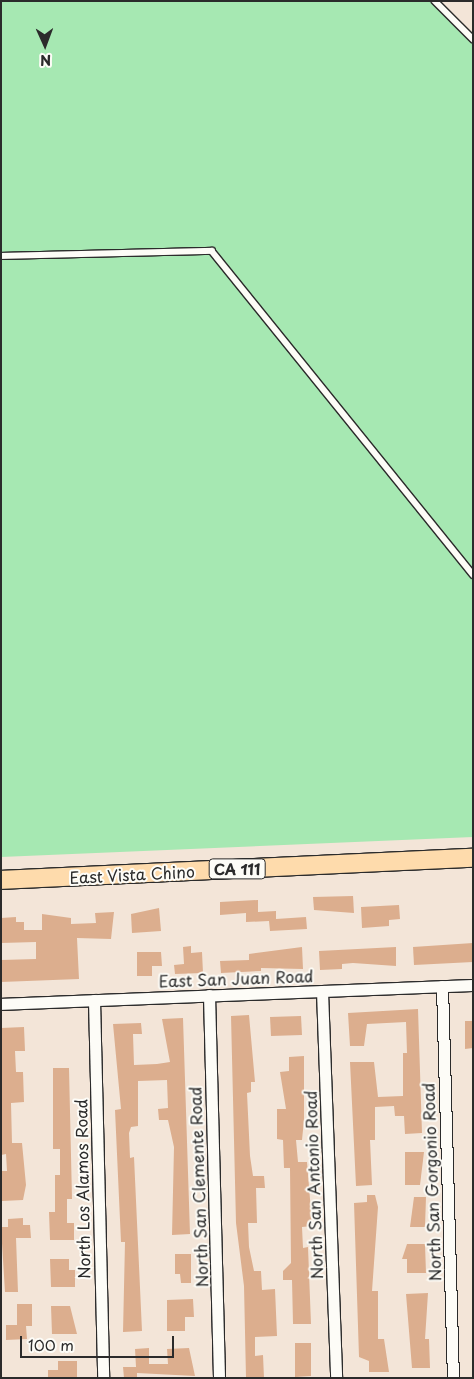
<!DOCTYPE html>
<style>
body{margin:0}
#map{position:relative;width:474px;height:1379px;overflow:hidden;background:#f3e5d8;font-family:"Playpen Sans",sans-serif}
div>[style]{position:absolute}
.green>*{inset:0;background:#a6e8b2}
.building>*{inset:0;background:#dcae8e}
.roads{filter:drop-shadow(1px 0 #2b2b2b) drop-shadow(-1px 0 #2b2b2b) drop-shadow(0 1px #2b2b2b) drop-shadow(0 -1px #2b2b2b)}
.service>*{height:5.5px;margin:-2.75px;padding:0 2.75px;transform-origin:2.75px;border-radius:2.75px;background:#fdfcf7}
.minor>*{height:11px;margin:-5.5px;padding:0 5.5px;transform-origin:5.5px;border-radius:5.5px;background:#fdfcf7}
.primary>*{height:18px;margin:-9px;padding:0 9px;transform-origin:9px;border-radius:9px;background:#fedbac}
span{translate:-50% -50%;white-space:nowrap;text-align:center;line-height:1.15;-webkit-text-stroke:4px #fdfcf7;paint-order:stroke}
.shield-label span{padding:1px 4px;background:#fdfcf7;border:1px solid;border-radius:4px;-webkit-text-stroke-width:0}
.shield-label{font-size:15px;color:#2b2b2b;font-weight:700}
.street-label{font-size:16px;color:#2b2b2b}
.frame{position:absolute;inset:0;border:2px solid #2b2b2b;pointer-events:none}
.north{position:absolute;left:20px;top:20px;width:50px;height:50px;-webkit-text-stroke:4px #fdfcf7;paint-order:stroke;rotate:178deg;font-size:14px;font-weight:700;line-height:20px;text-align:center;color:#2b2b2b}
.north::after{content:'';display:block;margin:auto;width:18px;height:22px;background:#2b2b2b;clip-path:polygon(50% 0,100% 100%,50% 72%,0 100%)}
.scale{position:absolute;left:20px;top:1336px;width:154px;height:22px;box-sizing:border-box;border:2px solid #2b2b2b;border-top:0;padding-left:6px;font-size:15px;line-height:18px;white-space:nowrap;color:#2b2b2b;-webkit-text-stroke:4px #fdfcf7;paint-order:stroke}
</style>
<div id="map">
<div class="green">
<div style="clip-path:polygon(1px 1px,430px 1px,473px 44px,473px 837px,1px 857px)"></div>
</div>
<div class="building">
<div style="clip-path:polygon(353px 896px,354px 913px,314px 910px,313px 897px)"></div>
<div style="clip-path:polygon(258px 900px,258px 912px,276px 911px,276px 919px,306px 917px,307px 929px,270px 931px,269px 921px,246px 922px,246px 913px,220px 915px,220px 902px)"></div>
<div style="clip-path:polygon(399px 905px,400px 919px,389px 920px,389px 926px,362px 928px,361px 907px)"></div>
<div style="clip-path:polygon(159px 908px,161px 931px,132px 933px,131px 914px)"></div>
<div style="clip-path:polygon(114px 912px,111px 939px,77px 938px,79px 979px,1px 982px,1px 960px,36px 959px,36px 942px,1px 943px,1px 918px,16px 917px,16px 922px,24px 922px,24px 930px,42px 930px,42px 914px,71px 918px,71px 924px,96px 923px,95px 913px)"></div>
<div style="clip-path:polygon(473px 943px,473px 962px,414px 965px,413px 947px)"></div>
<div style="clip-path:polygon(191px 946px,191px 953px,202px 952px,203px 973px,175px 974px,174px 965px,184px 964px,183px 947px)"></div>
<div style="clip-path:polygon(302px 947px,303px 969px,261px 968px,261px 971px,221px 973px,220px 961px,249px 960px,249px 954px)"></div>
<div style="clip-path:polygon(396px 947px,396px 966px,353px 963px,342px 964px,342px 969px,320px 970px,319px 951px)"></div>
<div style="clip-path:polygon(137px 952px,161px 952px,162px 966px,152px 966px,152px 976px,137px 976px)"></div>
<div style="clip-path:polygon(418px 1009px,422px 1133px,405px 1134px,404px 1116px,395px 1116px,394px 1106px,375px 1107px,375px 1140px,370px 1140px,372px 1185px,356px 1186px,350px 1062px,374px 1062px,378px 1097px,403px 1096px,403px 1053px,407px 1053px,406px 1022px,367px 1024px,364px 1046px,350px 1046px,348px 1013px)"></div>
<div style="clip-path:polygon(249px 1015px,255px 1082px,251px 1082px,251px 1092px,247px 1093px,250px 1156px,253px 1176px,264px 1176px,265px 1188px,256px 1188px,257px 1223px,248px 1223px,249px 1247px,254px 1271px,261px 1271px,262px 1290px,275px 1289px,277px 1336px,255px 1337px,255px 1356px,263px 1355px,264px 1378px,246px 1378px,244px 1286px,236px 1223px,231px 1016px)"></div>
<div style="clip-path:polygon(301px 1016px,302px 1035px,271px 1036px,270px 1017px)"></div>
<div style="clip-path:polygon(183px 1018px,190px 1234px,172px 1235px,174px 1147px,168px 1120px,159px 1120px,158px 1109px,168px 1108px,167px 1080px,138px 1081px,138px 1126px,131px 1127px,129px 1133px,130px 1158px,134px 1157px,142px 1331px,123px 1332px,125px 1242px,121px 1242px,115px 1110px,121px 1109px,113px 1024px,141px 1023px,142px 1034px,133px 1034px,134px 1065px,157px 1064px,170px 1062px,162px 1019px)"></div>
<div style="clip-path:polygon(465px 1021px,473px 1021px,473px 1048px,465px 1049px)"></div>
<div style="clip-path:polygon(24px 1027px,25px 1051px,15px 1051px,16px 1072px,23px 1072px,24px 1102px,11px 1103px,12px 1143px,22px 1143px,26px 1185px,23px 1200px,2px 1201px,1px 1171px,7px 1171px,6px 1154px,1px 1155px,1px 1028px)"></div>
<div style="clip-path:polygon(304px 1056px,304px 1120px,302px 1140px,296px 1140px,298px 1162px,307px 1162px,310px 1199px,312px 1226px,302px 1227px,303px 1248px,308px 1247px,311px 1324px,293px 1324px,292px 1280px,283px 1280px,283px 1271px,291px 1263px,290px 1168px,284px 1168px,283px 1140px,277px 1139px,277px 1109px,286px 1109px,280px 1072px,289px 1071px,289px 1057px)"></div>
<div style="clip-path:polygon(53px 1068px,69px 1068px,72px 1199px,67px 1199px,67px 1223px,74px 1223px,74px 1240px,50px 1240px,49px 1212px,55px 1212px,55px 1175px,60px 1175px,60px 1149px,53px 1149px)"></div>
<div style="clip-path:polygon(405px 1152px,424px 1152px,420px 1185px,405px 1185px)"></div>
<div style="clip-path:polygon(367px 1195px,375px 1195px,378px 1207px,372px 1291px,378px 1291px,378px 1339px,384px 1339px,389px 1372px,369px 1372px,369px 1361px,359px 1357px,354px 1203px,367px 1202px)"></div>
<div style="clip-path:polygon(414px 1197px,426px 1197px,425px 1227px,410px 1227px)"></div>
<div style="clip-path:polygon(23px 1218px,23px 1225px,30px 1225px,31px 1238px,16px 1238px,18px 1292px,5px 1292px,1px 1227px,8px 1227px,8px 1219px)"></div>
<div style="clip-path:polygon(407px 1244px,425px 1244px,426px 1273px,407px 1273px,407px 1259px,402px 1259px)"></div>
<div style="clip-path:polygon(175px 1254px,191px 1254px,191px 1283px,181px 1283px,180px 1274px,175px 1274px)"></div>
<div style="clip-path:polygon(50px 1259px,69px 1259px,69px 1270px,75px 1270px,75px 1287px,51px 1287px)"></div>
<div style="clip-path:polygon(428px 1293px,425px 1339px,429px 1339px,430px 1368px,412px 1368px,406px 1294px)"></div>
<div style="clip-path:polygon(193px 1299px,194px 1317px,185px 1317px,185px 1331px,167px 1331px,167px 1300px)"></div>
<div style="clip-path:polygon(17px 1304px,32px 1304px,32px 1326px,26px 1326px,27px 1339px,6px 1340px,6px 1325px,17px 1325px)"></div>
<div style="clip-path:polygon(51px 1306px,70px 1306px,77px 1334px,52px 1334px)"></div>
<div style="clip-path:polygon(295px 1343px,311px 1343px,311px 1376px,295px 1377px)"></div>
<div style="clip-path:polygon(149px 1348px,149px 1364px,168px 1364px,167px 1349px,189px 1348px,195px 1376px,137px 1373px,137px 1378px,124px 1378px,123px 1367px,136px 1367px,135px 1349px)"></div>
<div style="clip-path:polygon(58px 1361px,77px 1361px,77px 1378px,48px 1378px,48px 1370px,58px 1370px)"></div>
</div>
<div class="roads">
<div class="service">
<div style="left:435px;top:1px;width:54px;rotate:45deg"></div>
<div style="left:1px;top:256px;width:211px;rotate:-1.4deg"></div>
<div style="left:212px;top:251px;width:416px;rotate:51.1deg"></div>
</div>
<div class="minor">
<div style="left:442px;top:986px;width:392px;rotate:88.4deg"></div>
<div style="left:322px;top:991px;width:387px;rotate:87.9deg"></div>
<div style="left:209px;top:995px;width:383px;rotate:88.5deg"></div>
<div style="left:94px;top:1000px;width:378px;rotate:88.6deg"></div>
<div style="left:1px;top:1004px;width:472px;rotate:-2.3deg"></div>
</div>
<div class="primary">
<div style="left:1px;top:880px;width:473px;rotate:-2.7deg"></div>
</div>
</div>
<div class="shield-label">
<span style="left:237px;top:869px">CA 111</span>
</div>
<div class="street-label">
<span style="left:132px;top:874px;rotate:-3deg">East Vista Chino</span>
<span style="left:236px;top:978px;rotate:-2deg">East San Juan Road</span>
<span style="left:431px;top:1182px;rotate:-92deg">North San Gorgonio Road</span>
<span style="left:313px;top:1185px;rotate:-92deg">North San Antonio Road</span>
<span style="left:198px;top:1187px;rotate:-92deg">North San Clemente Road</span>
<span style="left:82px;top:1189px;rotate:-91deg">North Los Alamos Road</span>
</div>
<div class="frame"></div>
<div class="north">N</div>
<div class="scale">100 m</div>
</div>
